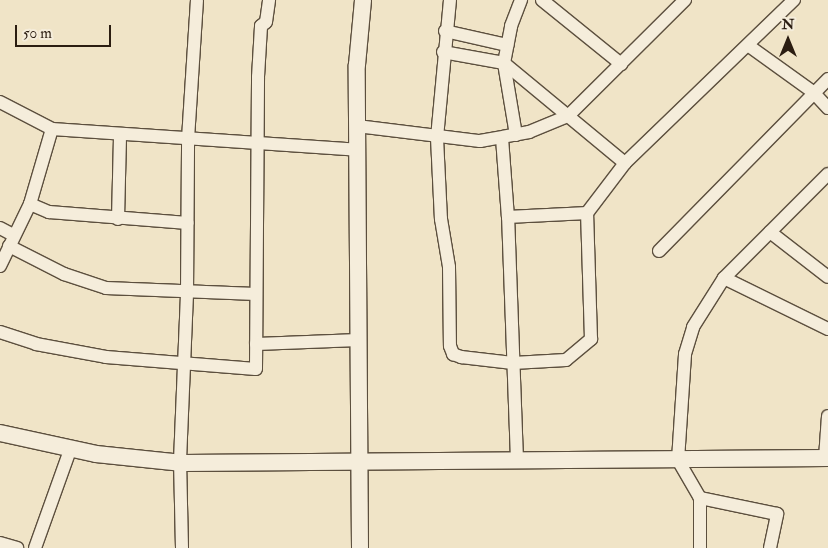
<!DOCTYPE html>
<style>
body{margin:0}
#map{position:relative;width:828px;height:548px;overflow:hidden;background:#f0e4c7;font-family:"IM FELL Double Pica",serif}
div>[style]{position:absolute}
.roads{filter:drop-shadow(1px 0 #5c4f3e) drop-shadow(-1px 0 #5c4f3e) drop-shadow(0 1px #5c4f3e) drop-shadow(0 -1px #5c4f3e)}
.minor>*{height:12px;margin:-6px;padding:0 6px;transform-origin:6px;border-radius:6px;background:#f5eddb}
.tertiary>*{height:16px;margin:-8px;padding:0 8px;transform-origin:8px;border-radius:8px;background:#f5eddb}
span{translate:-50% -50%;white-space:nowrap;text-align:center;line-height:1.15;-webkit-text-stroke:4px #f5eddb;paint-order:stroke}
.north{position:absolute;left:763px;top:15px;width:50px;height:50px;-webkit-text-stroke:4px #f5eddb;paint-order:stroke;rotate:0deg;font-size:14px;font-weight:700;line-height:20px;text-align:center;color:#2b1d11}
.north::after{content:'';display:block;margin:auto;width:18px;height:22px;background:#2b1d11;clip-path:polygon(50% 0,100% 100%,50% 72%,0 100%)}
.scale{position:absolute;left:15px;top:25px;width:96px;height:22px;box-sizing:border-box;border:2px solid #2b1d11;border-top:0;padding-left:6px;font-size:15px;line-height:18px;white-space:nowrap;color:#2b1d11;-webkit-text-stroke:4px #f5eddb;paint-order:stroke}
</style>
<div id="map">
<div class="roads">
<div class="minor">
<div style="left:450px;top:0;width:139px;rotate:95.4deg"></div>
<div style="left:437px;top:138px;width:81px;rotate:87.2deg"></div>
<div style="left:441px;top:219px;width:49px;rotate:80.5deg"></div>
<div style="left:449px;top:267px;width:79px;rotate:89.3deg"></div>
<div style="left:450px;top:346px;width:9px;rotate:69deg"></div>
<div style="left:453px;top:354px;width:9px;rotate:21deg"></div>
<div style="left:461px;top:357px;width:52px;rotate:6.6deg"></div>
<div style="left:513px;top:363px;width:53px;rotate:-3.2deg"></div>
<div style="left:566px;top:360px;width:33px;rotate:-40deg"></div>
<div style="left:591px;top:339px;width:126px;rotate:-91.8deg"></div>
<div style="left:587px;top:213px;width:63px;rotate:-52.8deg"></div>
<div style="left:625px;top:163px;width:235px;rotate:-44deg"></div>
<div style="left:542px;top:0;width:102px;rotate:39deg"></div>
<div style="left:445px;top:31px;width:64px;rotate:12.7deg"></div>
<div style="left:749px;top:46px;width:79px;rotate:35.7deg"></div>
<div style="left:813px;top:92px;width:22px;rotate:47deg"></div>
<div style="left:443px;top:52px;width:62px;rotate:10.2deg"></div>
<div style="left:504px;top:63px;width:157px;rotate:39.6deg"></div>
<div style="left:0;top:102px;width:59px;rotate:27.4deg"></div>
<div style="left:52px;top:129px;width:306px;rotate:3.9deg"></div>
<div style="left:357px;top:126px;width:124px;rotate:7deg"></div>
<div style="left:480px;top:141px;width:50px;rotate:-10.4deg"></div>
<div style="left:529px;top:132px;width:42px;rotate:-22.3deg"></div>
<div style="left:568px;top:116px;width:165px;rotate:-44.8deg"></div>
<div style="left:516px;top:135px;width:73px;rotate:-99.5deg"></div>
<div style="left:504px;top:63px;width:38px;rotate:-79deg"></div>
<div style="left:511px;top:26px;width:28px;rotate:-69deg"></div>
<div style="left:502px;top:138px;width:79px;rotate:85.7deg"></div>
<div style="left:30px;top:204px;width:21px;rotate:23deg"></div>
<div style="left:49px;top:212px;width:139px;rotate:4.5deg"></div>
<div style="left:118px;top:219px;width:84px;rotate:-88.6deg"></div>
<div style="left:0;top:228px;width:15px;rotate:28deg"></div>
<div style="left:770px;top:232px;width:73px;rotate:37.8deg"></div>
<div style="left:9px;top:246px;width:62px;rotate:27deg"></div>
<div style="left:64px;top:274px;width:44px;rotate:18.4deg"></div>
<div style="left:106px;top:288px;width:150px;rotate:2.3deg"></div>
<div style="left:659px;top:251px;width:241px;rotate:-45.5deg"></div>
<div style="left:0;top:266px;width:69px;rotate:-64.2deg"></div>
<div style="left:30px;top:204px;width:78px;rotate:-73.7deg"></div>
<div style="left:724px;top:278px;width:116px;rotate:26.1deg"></div>
<div style="left:0;top:332px;width:38px;rotate:18deg"></div>
<div style="left:36px;top:344px;width:71px;rotate:10.5deg"></div>
<div style="left:106px;top:357px;width:150px;rotate:4.6deg"></div>
<div style="left:256px;top:369px;width:292px;rotate:-89.6deg"></div>
<div style="left:258px;top:77px;width:51px;rotate:-86.6deg"></div>
<div style="left:261px;top:26px;width:6px;rotate:-39deg"></div>
<div style="left:266px;top:22px;width:22px;rotate:-82deg"></div>
<div style="left:256px;top:344px;width:103px;rotate:-2.2deg"></div>
<div style="left:825px;top:458px;width:42px;rotate:-85.9deg"></div>
<div style="left:517px;top:460px;width:243px;rotate:-92.1deg"></div>
<div style="left:508px;top:217px;width:79px;rotate:-2.9deg"></div>
<div style="left:0;top:543px;width:18px;rotate:16deg"></div>
<div style="left:35px;top:548px;width:104px;rotate:-70.3deg"></div>
<div style="left:182px;top:548px;width:87px;rotate:-91.3deg"></div>
<div style="left:180px;top:461px;width:168px;rotate:-87.6deg"></div>
<div style="left:187px;top:293px;width:154px;rotate:-89.6deg"></div>
<div style="left:188px;top:139px;width:139px;rotate:-86.3deg"></div>
<div style="left:700px;top:548px;width:50px;rotate:-90deg"></div>
<div style="left:770px;top:548px;width:35px;rotate:-78deg"></div>
<div style="left:777px;top:514px;width:79px;rotate:-168.3deg"></div>
<div style="left:700px;top:498px;width:44px;rotate:-120.1deg"></div>
<div style="left:678px;top:460px;width:106px;rotate:-86.2deg"></div>
<div style="left:685px;top:354px;width:28px;rotate:-73deg"></div>
<div style="left:693px;top:327px;width:58px;rotate:-57.7deg"></div>
<div style="left:724px;top:278px;width:147px;rotate:-45deg"></div>
</div>
<div class="tertiary">
<div style="left:0;top:433px;width:98px;rotate:12.3deg"></div>
<div style="left:96px;top:454px;width:87px;rotate:5.9deg"></div>
<div style="left:183px;top:463px;width:645px;rotate:-0.44deg"></div>
<div style="left:360px;top:548px;width:483px;rotate:-90.4deg"></div>
<div style="left:357px;top:65px;width:65px;rotate:-84.7deg"></div>
</div>
</div>
<div class="north">N</div>
<div class="scale">50 m</div>
</div>
